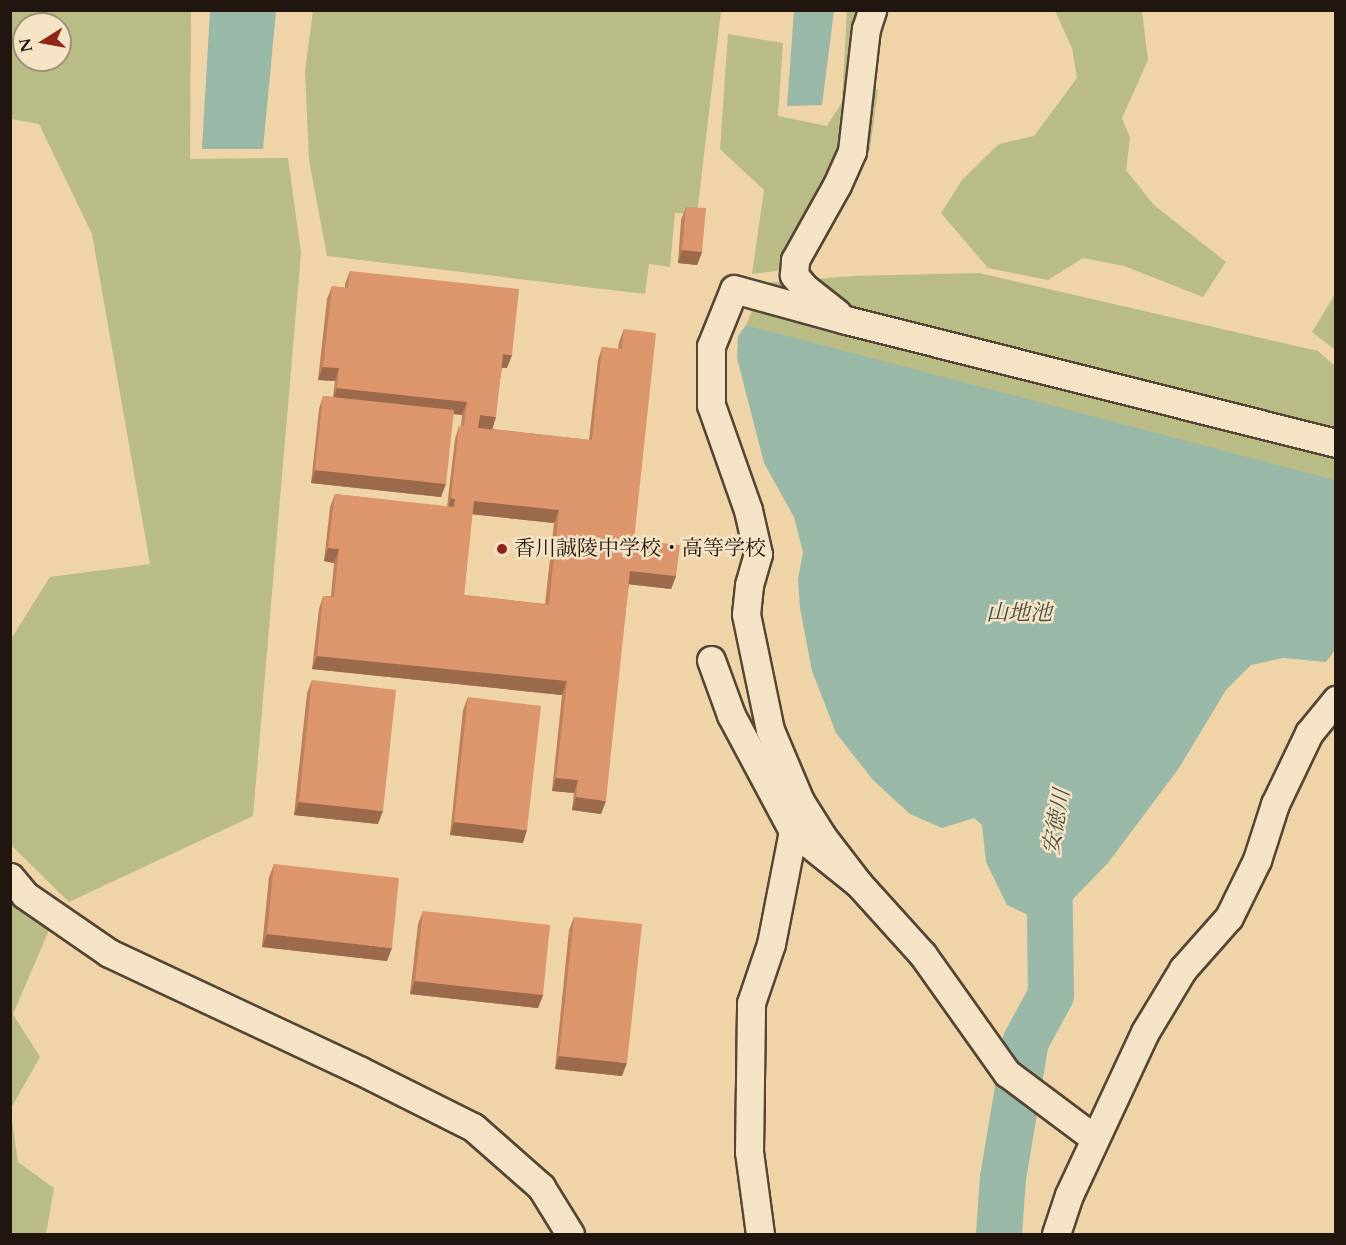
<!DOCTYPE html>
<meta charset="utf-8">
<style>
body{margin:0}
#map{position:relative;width:1346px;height:1245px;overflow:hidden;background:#eed4a6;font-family:Cardo,"Noto Serif JP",serif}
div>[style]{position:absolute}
.green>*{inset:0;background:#babc86}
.water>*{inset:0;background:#99b8a7}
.river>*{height:46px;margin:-23px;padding:0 23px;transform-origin:23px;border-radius:23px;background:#99b8a7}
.roads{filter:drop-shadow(2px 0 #544535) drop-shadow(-2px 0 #544535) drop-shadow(0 2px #544535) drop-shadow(0 -2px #544535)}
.minor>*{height:27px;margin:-13.5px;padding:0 13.5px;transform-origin:13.5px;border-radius:13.5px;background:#f4e3c5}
.wall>*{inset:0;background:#be815c}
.shaded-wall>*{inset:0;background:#9b694b}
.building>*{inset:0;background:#dd966b}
.dots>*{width:16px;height:16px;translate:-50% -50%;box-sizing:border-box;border:3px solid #f4e3c5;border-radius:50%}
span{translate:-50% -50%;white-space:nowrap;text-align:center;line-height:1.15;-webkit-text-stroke:5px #f4e3c5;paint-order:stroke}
.poi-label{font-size:21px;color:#20150f}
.left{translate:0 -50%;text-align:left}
.water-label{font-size:22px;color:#4a4e44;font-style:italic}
.frame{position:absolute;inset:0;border:12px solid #20150f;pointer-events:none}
.north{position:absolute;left:12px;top:12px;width:60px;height:60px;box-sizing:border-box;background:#f4e3c5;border:2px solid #9f917c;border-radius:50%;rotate:259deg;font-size:16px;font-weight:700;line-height:24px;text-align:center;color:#20150f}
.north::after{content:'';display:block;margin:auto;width:21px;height:27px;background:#8f2418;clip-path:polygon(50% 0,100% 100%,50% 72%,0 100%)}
</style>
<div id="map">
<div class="green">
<div style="clip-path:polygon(evenodd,11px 10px,191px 11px,190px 159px,288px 158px,301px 253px,253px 816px,69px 902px,11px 845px,11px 639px,50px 577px,150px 564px,92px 234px,39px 124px,11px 119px,11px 10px,24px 24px,60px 24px,60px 60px,24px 60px,24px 24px)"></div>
<div style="clip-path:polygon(313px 11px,721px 11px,697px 214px,675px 213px,670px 267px,649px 264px,645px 294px,327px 256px,309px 160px,305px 71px)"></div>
<div style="clip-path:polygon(847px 11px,866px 11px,851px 74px,878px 90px,870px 149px,847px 199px,823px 231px,782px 270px,752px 274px,764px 190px,720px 149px,728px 34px,783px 43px,778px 116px,827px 126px,842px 102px)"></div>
<div style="clip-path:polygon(1055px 11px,1142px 11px,1148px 60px,1122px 118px,1130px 138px,1126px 170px,1154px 205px,1226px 262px,1203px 297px,1124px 266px,1083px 258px,1048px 280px,988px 268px,941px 213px,962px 180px,999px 144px,1034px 136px,1077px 78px,1072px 48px)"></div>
<div style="clip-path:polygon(979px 273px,1318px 351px,1335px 366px,1335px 489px,746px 325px,764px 283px,853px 276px)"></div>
<div style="clip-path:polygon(1335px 294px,1335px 350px,1312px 332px)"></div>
<div style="clip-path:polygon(11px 896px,49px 930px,13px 1014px,40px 1057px,11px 1108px)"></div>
<div style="clip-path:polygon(11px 1114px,18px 1162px,54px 1188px,46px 1234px,11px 1234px)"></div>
</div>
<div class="water">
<div style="clip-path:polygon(210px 11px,276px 11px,263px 149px,202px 149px)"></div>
<div style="clip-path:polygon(794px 11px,834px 11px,822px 105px,787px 106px)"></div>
<div style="clip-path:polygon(746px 325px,1335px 480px,1335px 650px,1326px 662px,1283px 658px,1251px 665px,1226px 690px,1179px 768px,1108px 863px,1073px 899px,1055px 910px,1026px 914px,1007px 905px,986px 862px,982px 825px,974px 818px,942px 828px,910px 814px,873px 780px,836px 733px,812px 671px,800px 608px,798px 579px,803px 552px,794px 517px,764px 463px,737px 358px,738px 336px)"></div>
</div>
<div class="river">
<div style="left:999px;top:1234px;width:56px;rotate:-85.9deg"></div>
<div style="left:1003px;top:1178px;width:139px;rotate:-80.5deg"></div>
<div style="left:1026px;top:1041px;width:52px;rotate:-61.5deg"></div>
<div style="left:1051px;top:995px;width:147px;rotate:-90.8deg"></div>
</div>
<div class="roads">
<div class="minor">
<div style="left:837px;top:313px;width:42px;rotate:-141.8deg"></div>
<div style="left:804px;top:287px;width:16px;rotate:-130deg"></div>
<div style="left:794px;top:275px;width:15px;rotate:-86deg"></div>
<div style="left:795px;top:260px;width:86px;rotate:-60.8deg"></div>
<div style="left:837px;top:185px;width:37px;rotate:-66deg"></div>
<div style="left:852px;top:151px;width:123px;rotate:-83.5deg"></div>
<div style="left:866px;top:29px;width:20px;rotate:-72deg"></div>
<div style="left:711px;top:660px;width:59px;rotate:70deg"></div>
<div style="left:731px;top:715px;width:132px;rotate:61.9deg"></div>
<div style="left:793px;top:831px;width:83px;rotate:38.7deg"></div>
<div style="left:858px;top:883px;width:97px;rotate:47.9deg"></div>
<div style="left:923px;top:955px;width:145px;rotate:54.6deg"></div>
<div style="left:1007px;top:1073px;width:109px;rotate:36.8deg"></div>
<div style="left:10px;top:877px;width:23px;rotate:50deg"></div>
<div style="left:25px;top:895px;width:102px;rotate:34.6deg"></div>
<div style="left:109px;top:953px;width:276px;rotate:25.1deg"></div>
<div style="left:359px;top:1070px;width:127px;rotate:26.6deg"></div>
<div style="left:473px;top:1127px;width:91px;rotate:41.4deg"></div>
<div style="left:541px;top:1187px;width:55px;rotate:58.3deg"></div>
<div style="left:858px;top:883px;width:59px;rotate:-127.5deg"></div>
<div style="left:822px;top:836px;width:41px;rotate:-122.2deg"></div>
<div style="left:800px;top:801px;width:77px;rotate:-112.9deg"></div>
<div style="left:770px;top:730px;width:118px;rotate:-101.7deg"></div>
<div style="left:746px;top:614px;width:29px;rotate:-84deg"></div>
<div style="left:749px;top:585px;width:32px;rotate:-74deg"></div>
<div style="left:758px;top:554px;width:45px;rotate:-102.8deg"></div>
<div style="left:748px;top:510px;width:111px;rotate:-109.4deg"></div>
<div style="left:711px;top:405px;width:59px;rotate:-90deg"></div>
<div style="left:711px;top:346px;width:61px;rotate:-68deg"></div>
<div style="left:734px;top:289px;width:116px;rotate:15.5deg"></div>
<div style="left:846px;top:320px;width:505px;rotate:14.09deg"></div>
<div style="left:760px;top:1234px;width:83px;rotate:-97.6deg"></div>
<div style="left:749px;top:1152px;width:149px;rotate:-89.2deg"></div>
<div style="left:751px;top:1003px;width:62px;rotate:-71.3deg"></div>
<div style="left:771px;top:944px;width:115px;rotate:-79deg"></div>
<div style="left:1056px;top:1234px;width:41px;rotate:-71.6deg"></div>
<div style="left:1069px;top:1195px;width:180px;rotate:-65deg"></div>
<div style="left:1145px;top:1032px;width:74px;rotate:-58.9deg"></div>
<div style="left:1183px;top:969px;width:69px;rotate:-48.5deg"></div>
<div style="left:1229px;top:917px;width:64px;rotate:-63.8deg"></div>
<div style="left:1257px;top:860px;width:59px;rotate:-72.2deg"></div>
<div style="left:1275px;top:804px;width:79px;rotate:-64.4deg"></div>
<div style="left:1309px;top:733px;width:43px;rotate:-50.7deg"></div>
</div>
</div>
<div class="wall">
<div style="clip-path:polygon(686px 207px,702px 252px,697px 265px,678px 263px,681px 220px)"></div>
<div style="clip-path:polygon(evenodd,350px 271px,507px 368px,502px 368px,492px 429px,589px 440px,598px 360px,602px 347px,618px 349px,619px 342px,624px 329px,634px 540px,676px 576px,671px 589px,629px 584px,601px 814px,572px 810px,574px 793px,552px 791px,562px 695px,312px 669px,319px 609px,323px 596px,331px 596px,334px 563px,324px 561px,330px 507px,335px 494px,447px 507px,455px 439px,459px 426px,461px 426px,462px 415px,453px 414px,441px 497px,311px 483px,319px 409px,323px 396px,333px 397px,335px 381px,318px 380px,327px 299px,332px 286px,345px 288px,345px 284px,350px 271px,472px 514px,554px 523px,545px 604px,464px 595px,472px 514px)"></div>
<div style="clip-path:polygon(312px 680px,378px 824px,294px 815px,307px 693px)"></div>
<div style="clip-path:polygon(468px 697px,523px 843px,450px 835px,463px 710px)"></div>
<div style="clip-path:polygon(274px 864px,387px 961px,262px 947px,269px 877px)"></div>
<div style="clip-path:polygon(423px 911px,543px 995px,538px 1008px,410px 994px,418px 924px)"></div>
<div style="clip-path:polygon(574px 917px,622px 1076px,555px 1069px,569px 930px)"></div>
</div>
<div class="shaded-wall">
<div style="clip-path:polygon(682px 250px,702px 252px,697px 265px,678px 263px)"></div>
<div style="clip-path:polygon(503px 354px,512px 355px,507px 368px,498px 367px)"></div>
<div style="clip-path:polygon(323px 367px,339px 368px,335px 381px,318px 380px)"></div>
<div style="clip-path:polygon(337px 388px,467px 402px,462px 415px,332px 401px)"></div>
<div style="clip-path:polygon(480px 415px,496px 417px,492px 430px,475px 428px)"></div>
<div style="clip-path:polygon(315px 470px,446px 484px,441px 497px,311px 483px)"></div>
<div style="clip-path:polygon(451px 498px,455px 499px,451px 512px,447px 512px)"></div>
<div style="clip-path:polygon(474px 501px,559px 510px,554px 523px,469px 514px)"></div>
<div style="clip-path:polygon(328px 548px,339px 549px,334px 563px,324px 561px)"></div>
<div style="clip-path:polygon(630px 571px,676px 576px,671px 589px,626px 584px)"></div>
<div style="clip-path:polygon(317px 656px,567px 681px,562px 695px,312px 669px)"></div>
<div style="clip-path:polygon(556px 778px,578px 780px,574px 793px,552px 791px)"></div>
<div style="clip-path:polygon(576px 797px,606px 801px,601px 814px,572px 810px)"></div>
<div style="clip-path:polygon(299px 802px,383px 811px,378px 824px,294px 815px)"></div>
<div style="clip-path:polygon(454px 822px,527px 830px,523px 843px,450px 835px)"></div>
<div style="clip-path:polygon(267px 934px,392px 948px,387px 961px,262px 947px)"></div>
<div style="clip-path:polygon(415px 981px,543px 995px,538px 1008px,410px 994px)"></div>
<div style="clip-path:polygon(559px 1056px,627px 1063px,622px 1076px,555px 1069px)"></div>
</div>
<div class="building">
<div style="clip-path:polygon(686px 207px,706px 208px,702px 252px,682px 250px)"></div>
<div style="clip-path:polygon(evenodd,350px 271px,519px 289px,512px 355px,503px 354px,496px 417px,480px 415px,478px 428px,592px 440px,602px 347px,622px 349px,624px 329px,656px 333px,634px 540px,680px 545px,676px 576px,630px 571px,606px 801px,576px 797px,578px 780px,556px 778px,567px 681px,317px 656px,323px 596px,334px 597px,339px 549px,328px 548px,335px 494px,455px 507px,455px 499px,451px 498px,459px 426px,464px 426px,467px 402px,337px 388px,339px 368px,323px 367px,332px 286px,348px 288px,350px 271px,474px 501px,559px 510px,549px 605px,464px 595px,474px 501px)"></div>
<div style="clip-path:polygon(323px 396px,454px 410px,446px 484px,315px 470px)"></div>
<div style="clip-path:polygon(312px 680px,396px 690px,383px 811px,299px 802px)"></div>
<div style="clip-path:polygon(468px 697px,541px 706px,527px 830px,454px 822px)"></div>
<div style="clip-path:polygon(274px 864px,399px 878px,392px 948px,267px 934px)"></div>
<div style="clip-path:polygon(423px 911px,550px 925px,543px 995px,415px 981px)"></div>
<div style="clip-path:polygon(574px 917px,642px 924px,627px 1063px,559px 1056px)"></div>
</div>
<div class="dots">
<div style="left:502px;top:549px;background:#8f2418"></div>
</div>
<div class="poi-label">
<span class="left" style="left:514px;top:549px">香川誠陵中学校・高等学校</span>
</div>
<div class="water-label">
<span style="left:1019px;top:614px">山地池</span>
<span style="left:1057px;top:822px;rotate:-80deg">安徳川</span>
</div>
<div class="frame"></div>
<div class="north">N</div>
</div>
